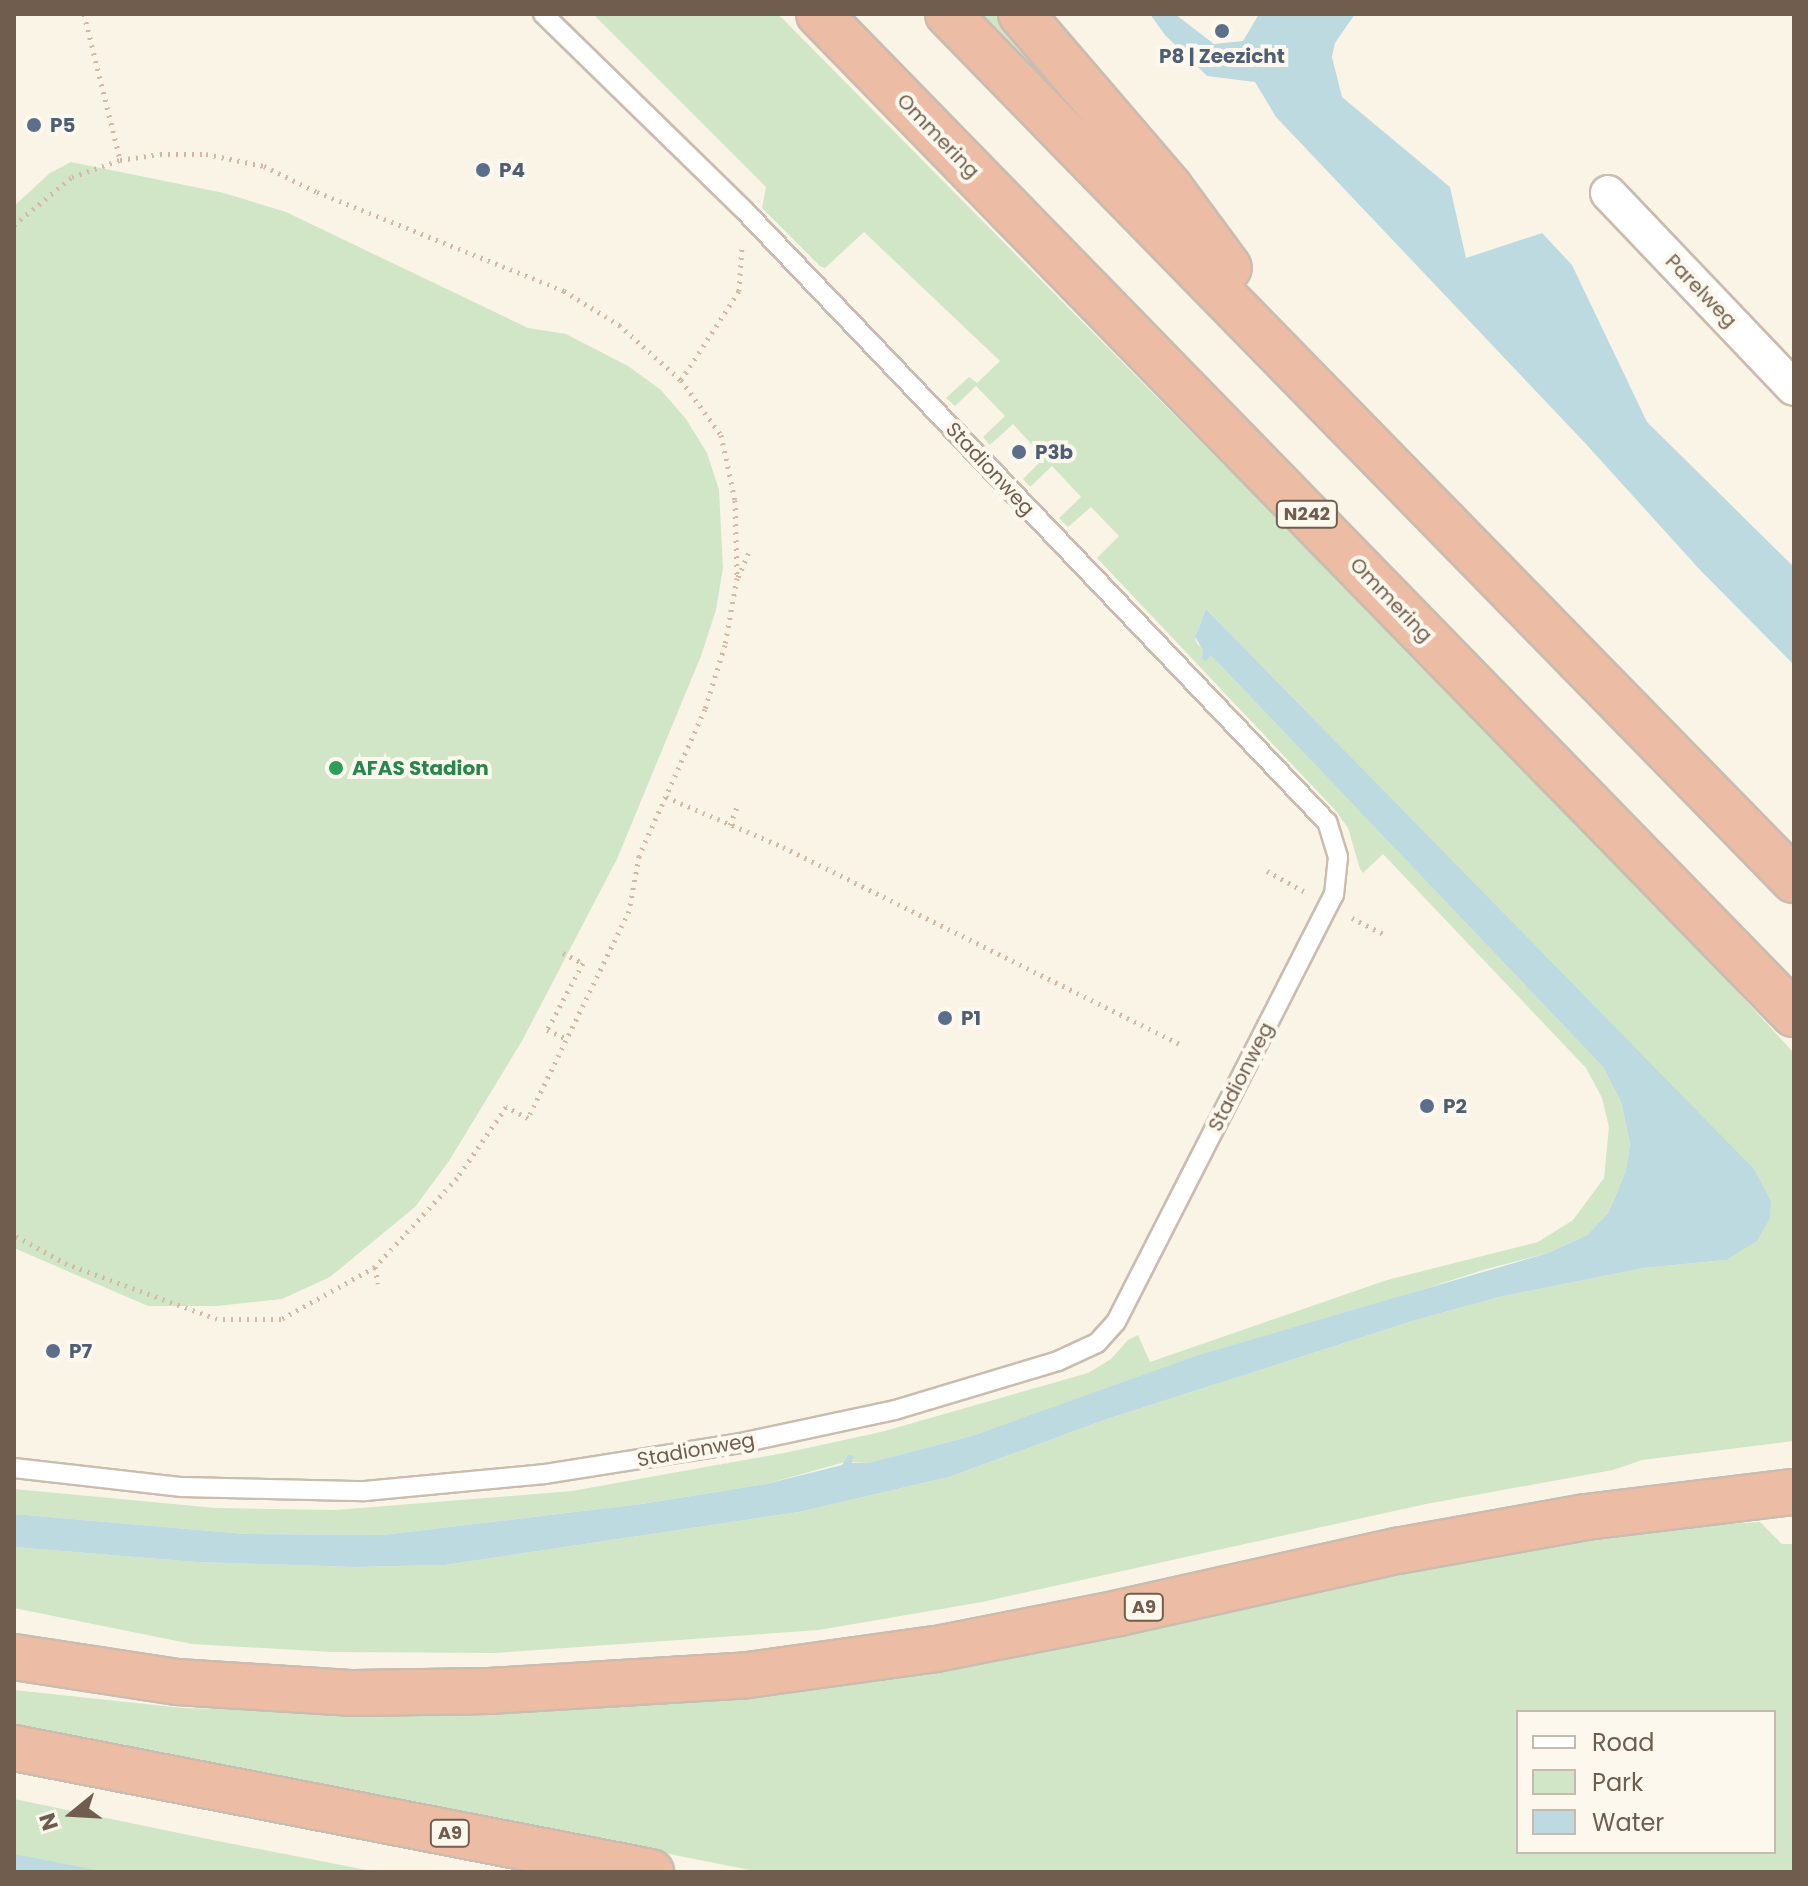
<!DOCTYPE html>
<style>
body{margin:0}
#map{position:relative;width:1808px;height:1886px;overflow:hidden;background:#faf4e7;font-family:Poppins,sans-serif}
div>[style]{position:absolute}
.green>*{inset:0;background:#d1e6c7}
.water>*{inset:0;background:#bedae1}
.path>*{height:5px;margin-top:-2.5px;transform-origin:0;background:repeating-linear-gradient(90deg,#d1b9a5 0 2px,transparent 0 8px)}
.roads{filter:drop-shadow(2px 0 #cabcae) drop-shadow(-2px 0 #cabcae) drop-shadow(0 2px #cabcae) drop-shadow(0 -2px #cabcae)}
.lane>*{height:18px;margin:-9px;padding:0 9px;transform-origin:9px;border-radius:9px;background:#fff}
.street>*{height:34px;margin:-17px;padding:0 17px;transform-origin:17px;border-radius:17px;background:#fff}
.highway>*{height:44px;margin:-22px;padding:0 22px;transform-origin:22px;border-radius:22px;background:#edbca5}
.dots>*{width:22px;height:22px;translate:-50% -50%;box-sizing:border-box;border:4px solid #fdf8ed;border-radius:50%}
span{translate:-50% -50%;white-space:nowrap;text-align:center;line-height:1.15;-webkit-text-stroke:8px #fdf8ed;paint-order:stroke}
.shield-label span{padding:2px 6px;background:#fdf8ed;border:2px solid;border-radius:6px;-webkit-text-stroke-width:0}
.shield-label{font-size:18px;color:#705d4e;font-weight:700}
.service-label{font-size:20px;color:#4e5e75;font-weight:700}
.left{translate:0 -50%;text-align:left}
.street-label{font-size:20px;color:#705d4e}
.leisure-label{font-size:20px;color:#27864d;font-weight:700}
.frame{position:absolute;inset:0;border:16px solid #705d4e;pointer-events:none}
.legend{position:absolute;left:1516px;top:1710px;width:260px;height:144px;box-sizing:border-box;background:#fdf8ed;border:2px solid #c5baad;margin:0;padding:10px 14px;list-style:none;font-size:24px;color:#705d4e}
.legend li{display:flex;align-items:center;gap:16px;height:40px}
.legend b{width:40px;border:2px solid #c5baad}
.north{position:absolute;left:32px;top:1774px;width:80px;height:80px;-webkit-text-stroke:6px #fdf8ed;paint-order:stroke;rotate:252deg;font-size:22px;font-weight:700;line-height:32px;text-align:center;color:#705d4e}
.north::after{content:'';display:block;margin:auto;width:28px;height:36px;background:#705d4e;clip-path:polygon(50% 0,100% 100%,50% 72%,0 100%)}
</style>
<div id="map">
<div class="green">
<div style="clip-path:polygon(593px 14px,778px 14px,1642px 888px,1794px 1053px,1794px 1441px,1642px 1460px,1613px 1470px,1426px 1504px,982px 1602px,819px 1630px,495px 1653px,332px 1652px,192px 1644px,14px 1608px,14px 1547px,196px 1562px,354px 1567px,445px 1565px,799px 1512px,949px 1477px,1107px 1419px,1416px 1320px,1499px 1297px,1644px 1268px,1726px 1260px,1724px 1140px,1206px 609px,1195px 637px,1197px 644px,1211px 654px,1603px 1067px,1621px 1102px,1630px 1144px,1626px 1170px,1616px 1195px,1608px 1213px,1587px 1235px,1548px 1253px,1483px 1270px,975px 1435px,868px 1463px,845px 1462px,766px 1484px,641px 1504px,382px 1535px,246px 1534px,14px 1514px,14px 1489px,216px 1508px,336px 1510px,572px 1491px,784px 1453px,881px 1432px,1088px 1373px,1111px 1359px,1128px 1340px,1138px 1335px,1150px 1362px,1387px 1280px,1538px 1242px,1573px 1220px,1604px 1178px,1609px 1127px,1602px 1098px,1586px 1068px,1383px 854px,1363px 873px,1360px 869px,1348px 828px,1336px 811px,1097px 558px,1119px 536px,1091px 507px,1068px 527px,1059px 518px,1081px 497px,1052px 466px,1030px 487px,1023px 479px,1044px 458px,1013px 424px,990px 445px,983px 437px,1005px 416px,976px 386px,955px 406px,946px 398px,969px 377px,977px 383px,1000px 361px,864px 232px,825px 268px,821px 267px,762px 208px,766px 187px)"></div>
<div style="clip-path:polygon(979px 14px,1003px 14px,1052px 69px,1042px 79px)"></div>
<div style="clip-path:polygon(71px 162px,224px 193px,286px 212px,528px 328px,566px 334px,628px 366px,661px 390px,686px 419px,707px 453px,719px 490px,723px 568px,716px 610px,701px 656px,617px 859px,522px 1041px,449px 1161px,415px 1207px,330px 1277px,282px 1299px,217px 1306px,148px 1306px,14px 1248px,14px 206px,50px 173px)"></div>
<div style="clip-path:polygon(evenodd,1760px 1522px,1782px 1544px,1794px 1544px,1794px 1872px,760px 1872px,14px 1724px,14px 1690px,183px 1708px,439px 1714px,721px 1699px,820px 1688px,996px 1658px,1422px 1565px,1624px 1531px,1760px 1522px,1518px 1712px,1774px 1712px,1774px 1852px,1518px 1852px,1518px 1712px)"></div>
<div style="clip-path:polygon(14px 1799px,213px 1840px,377px 1872px,14px 1872px)"></div>
</div>
<div class="water">
<div style="clip-path:polygon(1150px 14px,1175px 14px,1214px 44px,1243px 41px,1259px 14px,1355px 14px,1335px 43px,1332px 57px,1342px 97px,1450px 187px,1466px 258px,1542px 233px,1572px 265px,1647px 422px,1794px 567px,1794px 665px,1701px 571px,1585px 443px,1276px 117px,1255px 82px,1207px 76px,1165px 35px)"></div>
<div style="clip-path:polygon(1206px 609px,1754px 1169px,1771px 1201px,1770px 1218px,1757px 1241px,1726px 1260px,1644px 1268px,1499px 1297px,1416px 1320px,1107px 1419px,949px 1477px,799px 1512px,445px 1565px,354px 1567px,196px 1562px,14px 1547px,14px 1514px,246px 1534px,382px 1535px,641px 1504px,766px 1484px,842px 1465px,849px 1454px,853px 1456px,852px 1463px,868px 1463px,975px 1435px,1199px 1355px,1548px 1253px,1587px 1235px,1608px 1213px,1616px 1195px,1626px 1170px,1630px 1144px,1621px 1102px,1603px 1067px,1211px 655px,1206px 661px,1202px 659px,1203px 650px,1195px 637px)"></div>
<div style="clip-path:polygon(14px 1854px,106px 1872px,14px 1872px)"></div>
</div>
<div class="path">
<div style="left:84px;top:14px;width:150px;rotate:76.1deg"></div>
<div style="left:14px;top:225px;width:75px;rotate:-39.6deg"></div>
<div style="left:72px;top:177px;width:51px;rotate:-19.5deg"></div>
<div style="left:120px;top:160px;width:40px;rotate:-8.5deg"></div>
<div style="left:160px;top:154px;width:46px"></div>
<div style="left:206px;top:154px;width:59px;rotate:11.7deg"></div>
<div style="left:264px;top:166px;width:59px;rotate:26.1deg"></div>
<div style="left:317px;top:192px;width:266px;rotate:21.8deg"></div>
<div style="left:564px;top:291px;width:65px;rotate:31.7deg"></div>
<div style="left:619px;top:325px;width:83px;rotate:41.6deg"></div>
<div style="left:681px;top:380px;width:68px;rotate:54deg"></div>
<div style="left:721px;top:435px;width:66px;rotate:77.8deg"></div>
<div style="left:735px;top:500px;width:78px;rotate:88.5deg"></div>
<div style="left:737px;top:578px;width:68px;rotate:100.2deg"></div>
<div style="left:725px;top:645px;width:67px;rotate:107.4deg"></div>
<div style="left:705px;top:709px;width:161px;rotate:114.2deg"></div>
<div style="left:639px;top:856px;width:56px;rotate:100.3deg"></div>
<div style="left:629px;top:911px;width:230px;rotate:116deg"></div>
<div style="left:528px;top:1118px;width:25px;rotate:-153deg"></div>
<div style="left:506px;top:1107px;width:86px;rotate:124.6deg"></div>
<div style="left:457px;top:1178px;width:121px;rotate:132.7deg"></div>
<div style="left:375px;top:1267px;width:107px;rotate:151deg"></div>
<div style="left:281px;top:1319px;width:64px;rotate:180deg"></div>
<div style="left:217px;top:1319px;width:160px;rotate:-159.9deg"></div>
<div style="left:67px;top:1264px;width:60px;rotate:-151.3deg"></div>
<div style="left:681px;top:380px;width:106px;rotate:-56.9deg"></div>
<div style="left:739px;top:291px;width:45px;rotate:-86.2deg"></div>
<div style="left:738px;top:577px;width:30px;rotate:-66deg"></div>
<div style="left:666px;top:797px;width:127px;rotate:23.1deg"></div>
<div style="left:783px;top:847px;width:442px;rotate:26.4deg"></div>
<div style="left:730px;top:825px;width:22px;rotate:-69deg"></div>
<div style="left:1267px;top:871px;width:43px;rotate:28.9deg"></div>
<div style="left:1352px;top:918px;width:38px;rotate:27deg"></div>
<div style="left:563px;top:953px;width:22px;rotate:27deg"></div>
<div style="left:583px;top:963px;width:76px;rotate:118.2deg"></div>
<div style="left:547px;top:1030px;width:22px;rotate:24deg"></div>
<div style="left:375px;top:1267px;width:17px;rotate:80deg"></div>
</div>
<div class="roads">
<div class="lane">
<div style="left:14px;top:1468px;width:169px;rotate:6.5deg"></div>
<div style="left:182px;top:1487px;width:183px;rotate:1.3deg"></div>
<div style="left:365px;top:1491px;width:181px;rotate:-5.4deg"></div>
<div style="left:545px;top:1474px;width:198px;rotate:-9deg"></div>
<div style="left:741px;top:1443px;width:157px;rotate:-12.1deg"></div>
<div style="left:895px;top:1410px;width:170px;rotate:-16.7deg"></div>
<div style="left:1058px;top:1361px;width:43px;rotate:-24.8deg"></div>
<div style="left:1097px;top:1343px;width:28px;rotate:-48deg"></div>
<div style="left:1116px;top:1322px;width:479px;rotate:-63deg"></div>
<div style="left:1334px;top:895px;width:38px;rotate:-84deg"></div>
<div style="left:1338px;top:857px;width:37px;rotate:-107deg"></div>
<div style="left:1327px;top:822px;width:845px;rotate:-133.61deg"></div>
<div style="left:744px;top:210px;width:281px;rotate:-135.7deg"></div>
</div>
<div class="street">
<div style="left:1608px;top:193px;width:269px;rotate:46.4deg"></div>
</div>
<div class="highway">
<div style="left:819px;top:14px;width:1397px;rotate:45.73deg"></div>
<div style="left:948px;top:14px;width:1211px;rotate:45.67deg"></div>
<div style="left:1021px;top:14px;width:229px;rotate:49.4deg"></div>
<div style="left:1170px;top:188px;width:99px;rotate:53.6deg"></div>
<div style="left:14px;top:1657px;width:165px;rotate:8.7deg"></div>
<div style="left:177px;top:1682px;width:177px;rotate:3.6deg"></div>
<div style="left:354px;top:1693px;width:136px;rotate:-0.8deg"></div>
<div style="left:490px;top:1691px;width:258px;rotate:-3.5deg"></div>
<div style="left:748px;top:1675px;width:190px;rotate:-7.9deg"></div>
<div style="left:936px;top:1649px;width:187px;rotate:-11.1deg"></div>
<div style="left:1119px;top:1613px;width:285px;rotate:-12.6deg"></div>
<div style="left:1397px;top:1551px;width:192px;rotate:-10.2deg"></div>
<div style="left:1586px;top:1517px;width:209px;rotate:-6.9deg"></div>
<div style="left:14px;top:1748px;width:649px;rotate:11.02deg"></div>
</div>
</div>
<div class="dots">
<div style="left:1222px;top:31px;background:#5c6f8a"></div>
<div style="left:34px;top:125px;background:#5c6f8a"></div>
<div style="left:483px;top:170px;background:#5c6f8a"></div>
<div style="left:1019px;top:452px;background:#5c6f8a"></div>
<div style="left:336px;top:768px;background:#2e9e5b"></div>
<div style="left:945px;top:1018px;background:#5c6f8a"></div>
<div style="left:1427px;top:1106px;background:#5c6f8a"></div>
<div style="left:53px;top:1351px;background:#5c6f8a"></div>
</div>
<div class="shield-label">
<span style="left:1307px;top:514px">N242</span>
<span style="left:1144px;top:1607px">A9</span>
<span style="left:450px;top:1833px">A9</span>
</div>
<div class="service-label">
<span style="left:1222px;top:56px">P8 | Zeezicht</span>
<span class="left" style="left:50px;top:125px">P5</span>
<span class="left" style="left:499px;top:170px">P4</span>
<span class="left" style="left:1035px;top:452px">P3b</span>
<span class="left" style="left:961px;top:1018px">P1</span>
<span class="left" style="left:1443px;top:1106px">P2</span>
<span class="left" style="left:69px;top:1351px">P7</span>
</div>
<div class="street-label">
<span style="left:938px;top:136px;rotate:46deg">Ommering</span>
<span style="left:1701px;top:291px;rotate:46deg">Parelweg</span>
<span style="left:990px;top:469px;rotate:47deg">Stadionweg</span>
<span style="left:1391px;top:600px;rotate:46deg">Ommering</span>
<span style="left:1241px;top:1077px;rotate:-63deg">Stadionweg</span>
<span style="left:696px;top:1450px;rotate:-10deg">Stadionweg</span>
</div>
<div class="leisure-label">
<span class="left" style="left:352px;top:768px">AFAS Stadion</span>
</div>
<div class="frame"></div>
<ul class="legend">
<li><b style="height:10px;background:#fff"></b>Road</li>
<li><b style="height:22px;background:#d1e6c7"></b>Park</li>
<li><b style="height:22px;background:#bedae1"></b>Water</li>
</ul>
<div class="north">N</div>
</div>
